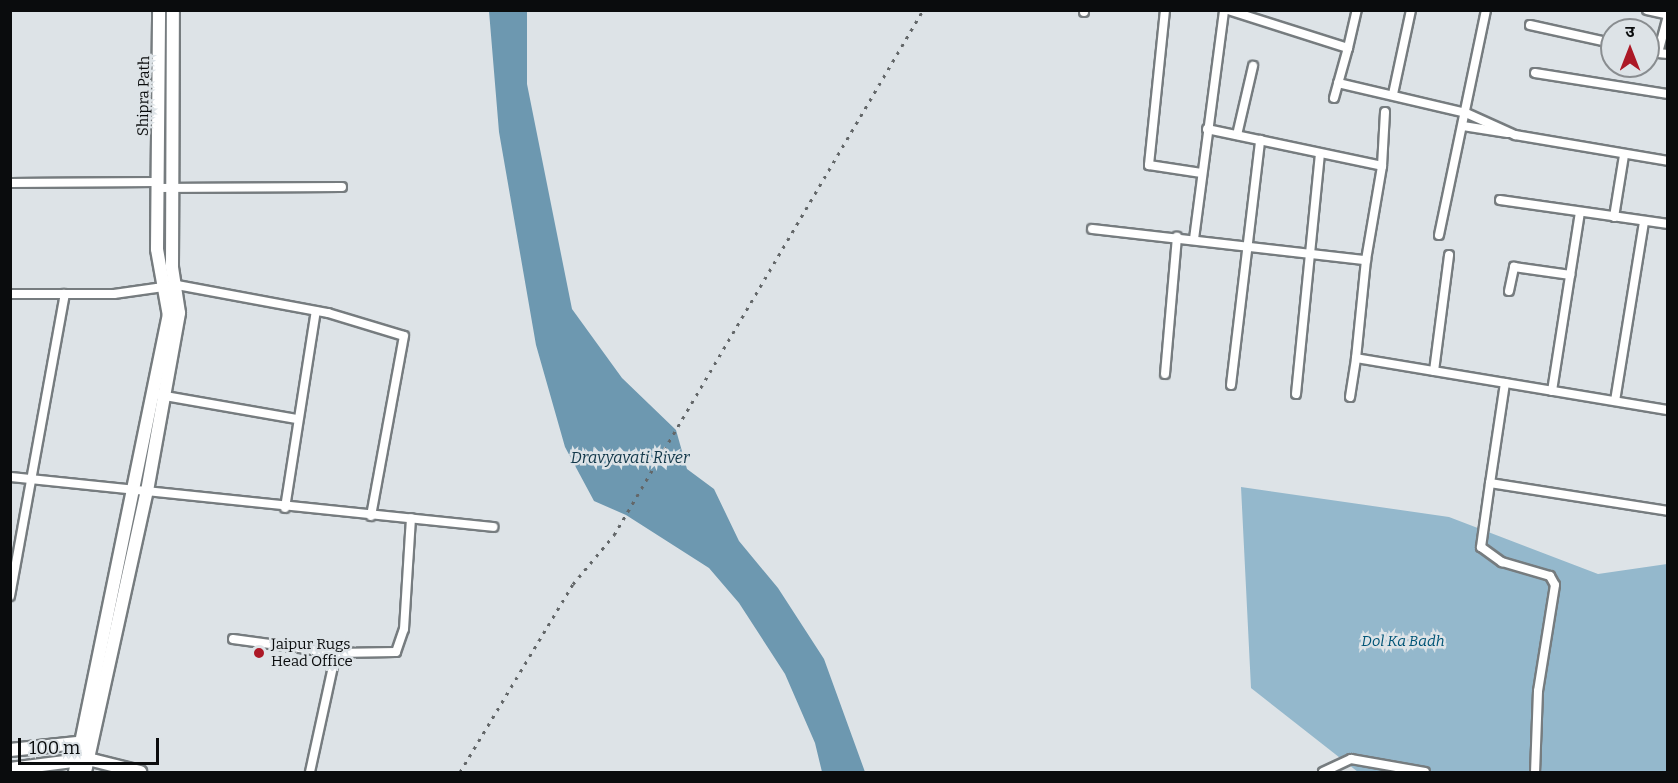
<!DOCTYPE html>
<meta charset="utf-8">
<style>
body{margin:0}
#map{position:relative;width:1678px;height:783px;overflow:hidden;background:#dde3e7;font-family:Bitter,"Noto Sans Devanagari",serif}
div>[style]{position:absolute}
.green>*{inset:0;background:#94b8cc}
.water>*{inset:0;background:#6d98b0}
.roads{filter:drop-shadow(2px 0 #767c7f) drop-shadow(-2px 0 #767c7f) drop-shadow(0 2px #767c7f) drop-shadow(0 -2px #767c7f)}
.street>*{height:8px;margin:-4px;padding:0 4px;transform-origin:4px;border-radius:4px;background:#fff}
.secondary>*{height:12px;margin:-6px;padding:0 6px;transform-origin:6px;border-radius:6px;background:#fff}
.rail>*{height:3px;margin-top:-1.5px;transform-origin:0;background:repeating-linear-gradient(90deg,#636769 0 3px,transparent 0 9px)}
.dots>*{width:16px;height:16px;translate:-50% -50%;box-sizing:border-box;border:3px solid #dde3e7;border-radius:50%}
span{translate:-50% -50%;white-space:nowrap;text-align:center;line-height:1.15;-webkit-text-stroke:5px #dde3e7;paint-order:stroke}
.street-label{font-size:15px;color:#0a0c0d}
.park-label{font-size:15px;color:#005476;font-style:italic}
.poi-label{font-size:15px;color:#0a0c0d}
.left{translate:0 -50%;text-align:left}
.water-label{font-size:16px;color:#113749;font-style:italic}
.frame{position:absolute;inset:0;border:12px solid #0a0c0d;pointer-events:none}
.north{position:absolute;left:1600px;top:18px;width:60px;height:60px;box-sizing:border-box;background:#dde3e7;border:2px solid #898d90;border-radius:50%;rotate:0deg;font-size:16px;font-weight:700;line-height:24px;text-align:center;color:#0a0c0d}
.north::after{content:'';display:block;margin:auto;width:21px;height:27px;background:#ac1826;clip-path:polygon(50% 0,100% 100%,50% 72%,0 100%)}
.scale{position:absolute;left:18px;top:738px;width:141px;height:27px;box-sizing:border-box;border:3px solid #0a0c0d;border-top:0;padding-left:8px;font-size:18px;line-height:21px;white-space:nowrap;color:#0a0c0d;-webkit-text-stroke:4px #dde3e7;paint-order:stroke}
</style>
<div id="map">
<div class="green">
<div style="clip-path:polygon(1241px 487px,1449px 517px,1598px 574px,1667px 564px,1667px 772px,1358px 772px,1251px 688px)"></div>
</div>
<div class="water">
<div style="clip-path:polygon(489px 11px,527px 11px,527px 84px,572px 309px,622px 378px,676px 430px,687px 469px,714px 489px,739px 541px,778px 588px,824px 659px,865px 772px,822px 772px,815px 743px,785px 674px,739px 603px,709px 568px,626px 515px,594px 501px,565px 447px,536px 345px,499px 132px)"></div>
</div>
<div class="roads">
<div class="street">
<div style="left:1084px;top:10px;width:2px;rotate:90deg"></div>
<div style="left:1165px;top:10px;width:156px;rotate:95.9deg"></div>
<div style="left:1149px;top:165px;width:53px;rotate:8.7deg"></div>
<div style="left:1228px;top:10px;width:126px;rotate:17.6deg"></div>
<div style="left:1348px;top:48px;width:39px;rotate:-77deg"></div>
<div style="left:1647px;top:10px;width:22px;rotate:13deg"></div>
<div style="left:1530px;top:25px;width:84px;rotate:12.4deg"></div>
<div style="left:1648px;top:51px;width:10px;rotate:11deg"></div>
<div style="left:1658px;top:53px;width:38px;rotate:-75deg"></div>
<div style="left:1658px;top:53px;width:10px;rotate:6deg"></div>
<div style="left:1535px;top:73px;width:135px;rotate:9deg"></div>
<div style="left:1338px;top:83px;width:131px;rotate:13.2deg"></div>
<div style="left:1466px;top:113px;width:54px;rotate:24.2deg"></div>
<div style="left:1515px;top:135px;width:155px;rotate:9.6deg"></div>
<div style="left:1393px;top:94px;width:86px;rotate:-77.9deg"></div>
<div style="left:1334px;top:98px;width:52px;rotate:-74.4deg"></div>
<div style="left:1463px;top:126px;width:45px;rotate:9deg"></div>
<div style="left:1207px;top:129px;width:179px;rotate:11.9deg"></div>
<div style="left:1237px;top:135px;width:71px;rotate:-76.9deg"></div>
<div style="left:10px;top:183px;width:146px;rotate:-0.4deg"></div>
<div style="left:156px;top:188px;width:186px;rotate:-0.3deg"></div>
<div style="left:1500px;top:200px;width:170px;rotate:8.1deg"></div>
<div style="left:1614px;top:217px;width:63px;rotate:-80.8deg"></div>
<div style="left:1092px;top:229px;width:276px;rotate:6.5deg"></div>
<div style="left:1366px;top:260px;width:99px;rotate:95.8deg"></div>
<div style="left:1356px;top:358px;width:316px;rotate:9.5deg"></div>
<div style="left:1439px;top:235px;width:230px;rotate:-78.2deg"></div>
<div style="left:1194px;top:239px;width:231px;rotate:-82.5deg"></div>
<div style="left:1366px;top:260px;width:95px;rotate:-80.3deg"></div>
<div style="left:1382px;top:166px;width:54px;rotate:-86.8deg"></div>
<div style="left:1509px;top:291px;width:25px;rotate:-78deg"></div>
<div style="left:1514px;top:267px;width:57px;rotate:8.1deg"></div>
<div style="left:10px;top:294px;width:104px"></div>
<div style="left:114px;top:294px;width:64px;rotate:-8.1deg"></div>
<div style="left:177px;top:285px;width:154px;rotate:10.5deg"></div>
<div style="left:328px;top:313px;width:79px;rotate:16.8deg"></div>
<div style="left:404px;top:336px;width:183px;rotate:100.4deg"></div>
<div style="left:1434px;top:371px;width:117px;rotate:-82.6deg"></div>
<div style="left:1165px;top:374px;width:138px;rotate:-85deg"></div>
<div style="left:1505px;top:383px;width:101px;rotate:98.5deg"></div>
<div style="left:1490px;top:483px;width:180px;rotate:8.9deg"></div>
<div style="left:1231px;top:385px;width:247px;rotate:-83.2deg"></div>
<div style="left:1552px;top:391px;width:181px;rotate:-81.1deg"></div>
<div style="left:1296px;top:394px;width:241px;rotate:-84.3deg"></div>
<div style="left:159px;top:395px;width:140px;rotate:9.9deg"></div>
<div style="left:1350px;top:397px;width:39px;rotate:-81deg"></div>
<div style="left:1615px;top:401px;width:182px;rotate:-80.8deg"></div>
<div style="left:10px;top:477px;width:486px;rotate:5.9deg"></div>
<div style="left:1490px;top:483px;width:65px;rotate:98deg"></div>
<div style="left:1481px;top:547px;width:26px;rotate:36deg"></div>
<div style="left:1502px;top:562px;width:50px;rotate:16.3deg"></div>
<div style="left:1550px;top:576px;width:10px;rotate:61deg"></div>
<div style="left:1555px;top:585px;width:107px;rotate:99.1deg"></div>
<div style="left:1538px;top:691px;width:81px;rotate:92.1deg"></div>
<div style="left:285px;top:508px;width:199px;rotate:-81.1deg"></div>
<div style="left:10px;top:596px;width:307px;rotate:-79.7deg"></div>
<div style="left:233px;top:639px;width:104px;rotate:7.7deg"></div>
<div style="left:336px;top:653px;width:60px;rotate:-1deg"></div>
<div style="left:396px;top:652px;width:24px;rotate:-71deg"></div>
<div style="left:404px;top:629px;width:111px;rotate:-86.4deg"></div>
<div style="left:310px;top:772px;width:122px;rotate:-77.7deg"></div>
<div style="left:1323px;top:772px;width:31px;rotate:-25deg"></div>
<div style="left:1351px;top:759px;width:75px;rotate:10deg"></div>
</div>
<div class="secondary">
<div style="left:10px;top:750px;width:77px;rotate:-5.9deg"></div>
<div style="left:10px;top:769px;width:79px;rotate:-7.3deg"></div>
<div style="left:88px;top:759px;width:54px;rotate:14deg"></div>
<div style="left:75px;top:772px;width:466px;rotate:-78.4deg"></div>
<div style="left:169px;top:316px;width:68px;rotate:-100.2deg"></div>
<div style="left:157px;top:249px;width:239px;rotate:-89.5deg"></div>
<div style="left:85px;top:772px;width:288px;rotate:-77.6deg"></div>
<div style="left:147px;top:491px;width:181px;rotate:-79.8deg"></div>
<div style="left:179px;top:313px;width:47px;rotate:-98.7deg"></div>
<div style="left:172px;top:267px;width:257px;rotate:-89.8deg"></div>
</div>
</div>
<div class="rail">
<div style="left:460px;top:772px;width:219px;rotate:-59deg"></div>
<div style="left:573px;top:584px;width:64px;rotate:-50.1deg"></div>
<div style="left:614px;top:535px;width:609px;rotate:-59.52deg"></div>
</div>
<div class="dots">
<div style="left:259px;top:653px;background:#ac1826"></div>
</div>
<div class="street-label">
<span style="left:144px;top:96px;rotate:-89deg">Shipra Path</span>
</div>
<div class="park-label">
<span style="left:1403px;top:642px">Dol Ka Badh</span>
</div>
<div class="poi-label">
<span class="left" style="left:271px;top:653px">Jaipur Rugs<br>Head Office</span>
</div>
<div class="water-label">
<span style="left:630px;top:458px">Dravyavati River</span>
</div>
<div class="frame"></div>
<div class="north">उ</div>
<div class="scale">100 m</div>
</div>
